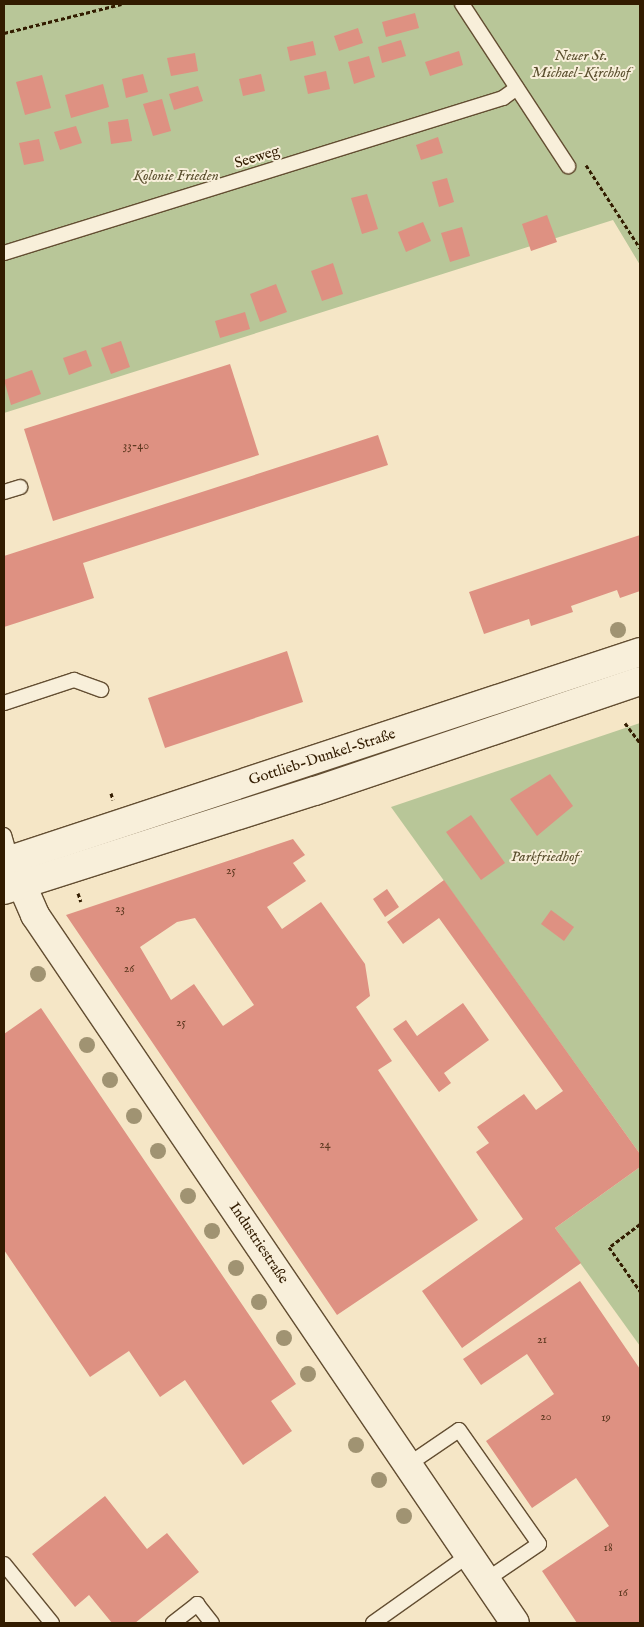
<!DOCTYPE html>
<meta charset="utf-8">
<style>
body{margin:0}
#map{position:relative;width:644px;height:1627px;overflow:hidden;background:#f5e6c6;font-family:"IM FELL English",serif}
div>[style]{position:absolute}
.green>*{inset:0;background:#b8c698}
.building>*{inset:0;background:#de9182}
.path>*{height:3px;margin-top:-1.5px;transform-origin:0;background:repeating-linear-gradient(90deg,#321c00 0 4px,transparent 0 6.5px)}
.roads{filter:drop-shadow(1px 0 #634e32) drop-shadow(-1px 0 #634e32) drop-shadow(0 1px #634e32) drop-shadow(0 -1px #634e32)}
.service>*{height:14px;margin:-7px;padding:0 7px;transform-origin:7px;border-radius:7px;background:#f8efda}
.minor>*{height:28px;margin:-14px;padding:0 14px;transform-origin:14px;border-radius:14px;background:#f8efda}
.tertiary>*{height:28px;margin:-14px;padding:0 14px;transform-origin:14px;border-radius:14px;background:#f8efda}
.trees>*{width:16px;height:16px;margin:-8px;border-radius:50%;background:#a09372}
span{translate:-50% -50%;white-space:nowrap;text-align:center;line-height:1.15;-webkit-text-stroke:4px #f8efda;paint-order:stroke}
.number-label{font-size:12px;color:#5d3920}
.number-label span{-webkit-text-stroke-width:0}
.park-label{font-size:15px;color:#5a4f2e;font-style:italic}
.street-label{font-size:15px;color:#321c00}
.frame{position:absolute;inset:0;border:5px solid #321c00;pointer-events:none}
</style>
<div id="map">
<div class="green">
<div style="clip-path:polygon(4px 4px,640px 4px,640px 265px,613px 220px,4px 413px)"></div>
<div style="clip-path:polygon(640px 723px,640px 1154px,391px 807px)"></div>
<div style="clip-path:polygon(640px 1167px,640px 1346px,555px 1228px)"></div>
</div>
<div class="building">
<div style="clip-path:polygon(415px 13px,419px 28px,386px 37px,382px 22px)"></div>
<div style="clip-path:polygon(358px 28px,363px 43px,339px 51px,334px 36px)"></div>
<div style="clip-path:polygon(401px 40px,406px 56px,382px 63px,378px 47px)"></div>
<div style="clip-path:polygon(313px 41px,316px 55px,290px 61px,287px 47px)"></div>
<div style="clip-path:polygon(459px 51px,463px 65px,430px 76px,425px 62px)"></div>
<div style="clip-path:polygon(195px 53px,198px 71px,171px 76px,167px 58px)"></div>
<div style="clip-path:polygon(369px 56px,375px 77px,354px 84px,348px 62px)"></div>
<div style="clip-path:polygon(326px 71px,330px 89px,308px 94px,304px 76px)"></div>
<div style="clip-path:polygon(143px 74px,148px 92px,126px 98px,122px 79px)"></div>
<div style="clip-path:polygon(261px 74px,265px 91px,243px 96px,239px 79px)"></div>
<div style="clip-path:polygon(42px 75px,51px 108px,25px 115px,16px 82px)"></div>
<div style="clip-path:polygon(103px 84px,109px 107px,71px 118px,65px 95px)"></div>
<div style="clip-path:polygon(198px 86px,203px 101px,174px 110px,169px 94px)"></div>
<div style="clip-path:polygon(162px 99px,171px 131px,153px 136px,143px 104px)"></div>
<div style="clip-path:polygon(128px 119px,132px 141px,111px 144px,108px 122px)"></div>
<div style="clip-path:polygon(76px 126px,82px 143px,60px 150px,54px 132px)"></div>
<div style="clip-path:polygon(438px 137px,443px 153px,421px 160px,416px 145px)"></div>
<div style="clip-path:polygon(39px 139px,44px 161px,24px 165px,19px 143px)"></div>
<div style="clip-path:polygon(447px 178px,454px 202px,439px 207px,432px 182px)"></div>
<div style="clip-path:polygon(367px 194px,378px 229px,362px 234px,351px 198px)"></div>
<div style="clip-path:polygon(547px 215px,557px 242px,531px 251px,522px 224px)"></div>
<div style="clip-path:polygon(423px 222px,431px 241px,406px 252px,398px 232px)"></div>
<div style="clip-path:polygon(462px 227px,470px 256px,450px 262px,441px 233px)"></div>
<div style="clip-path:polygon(333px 263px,343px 294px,322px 301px,311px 271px)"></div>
<div style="clip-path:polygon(276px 284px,287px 312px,260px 322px,250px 294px)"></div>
<div style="clip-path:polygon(245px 312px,250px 329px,220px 338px,215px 321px)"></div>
<div style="clip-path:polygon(121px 341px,130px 367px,111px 374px,101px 348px)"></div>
<div style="clip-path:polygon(86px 350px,92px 366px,69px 375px,63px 358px)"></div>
<div style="clip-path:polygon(230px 364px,259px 455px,53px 521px,24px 429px)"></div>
<div style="clip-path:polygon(32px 370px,41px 394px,11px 405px,4px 380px)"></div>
<div style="clip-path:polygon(378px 435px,388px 465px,83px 563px,94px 598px,4px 627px,4px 556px)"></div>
<div style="clip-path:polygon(640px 535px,640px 591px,620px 598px,617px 590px,571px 606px,573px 612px,531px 626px,529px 619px,484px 634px,469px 592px)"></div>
<div style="clip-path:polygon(287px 651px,303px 702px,165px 748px,148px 698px)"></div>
<div style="clip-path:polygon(550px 774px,573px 806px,537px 836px,510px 799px)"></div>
<div style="clip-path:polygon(471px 815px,505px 863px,481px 880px,446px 832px)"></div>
<div style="clip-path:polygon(evenodd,293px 839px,305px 855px,293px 863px,306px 881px,267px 907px,282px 929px,321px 902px,365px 964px,370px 996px,356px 1007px,392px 1061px,378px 1070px,478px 1220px,337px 1315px,66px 915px,293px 839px,195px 918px,254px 1005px,223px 1026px,194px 984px,171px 1000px,140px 947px,177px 922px,195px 918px)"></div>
<div style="clip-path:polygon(444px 880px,640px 1154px,640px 1167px,555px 1228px,581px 1263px,462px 1348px,422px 1291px,523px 1219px,476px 1152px,489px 1143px,477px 1127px,524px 1094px,536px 1110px,563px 1091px,439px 918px,403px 944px,387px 922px)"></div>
<div style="clip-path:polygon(387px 889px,399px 907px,385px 917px,373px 899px)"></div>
<div style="clip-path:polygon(551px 910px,574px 927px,564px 941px,541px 924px)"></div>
<div style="clip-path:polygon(463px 1003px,489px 1040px,444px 1073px,451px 1083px,439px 1092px,393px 1029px,406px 1020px,417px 1036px)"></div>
<div style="clip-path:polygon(41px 1008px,296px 1384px,271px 1401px,292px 1431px,243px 1465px,185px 1380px,160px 1397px,129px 1351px,90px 1377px,4px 1250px,4px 1034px)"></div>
<div style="clip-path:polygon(580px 1281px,640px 1369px,640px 1623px,577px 1623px,542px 1571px,609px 1526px,576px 1478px,532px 1508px,486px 1441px,554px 1394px,527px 1354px,481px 1385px,463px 1359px)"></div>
<div style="clip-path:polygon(105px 1496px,147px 1549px,167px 1533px,199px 1572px,135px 1623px,112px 1623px,89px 1595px,75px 1607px,32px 1554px)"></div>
</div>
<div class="path">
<div style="left:4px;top:33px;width:121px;rotate:-13.9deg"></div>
<div style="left:586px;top:165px;width:99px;rotate:57deg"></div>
<div style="left:625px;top:723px;width:25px;rotate:53deg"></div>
<div style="left:111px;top:793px;width:7px;rotate:74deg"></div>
<div style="left:78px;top:893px;width:9px;rotate:72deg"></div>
<div style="left:640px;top:1224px;width:39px;rotate:143deg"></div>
<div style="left:609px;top:1247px;width:54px;rotate:54.8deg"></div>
</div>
<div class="roads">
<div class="service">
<div style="left:462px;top:4px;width:194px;rotate:56.8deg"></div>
<div style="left:4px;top:253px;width:523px;rotate:-17.26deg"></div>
<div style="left:503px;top:98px;width:17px;rotate:-36deg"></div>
<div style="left:4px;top:492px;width:17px;rotate:-17deg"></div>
<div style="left:4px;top:703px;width:74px;rotate:-18.2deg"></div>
<div style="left:74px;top:680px;width:29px;rotate:20deg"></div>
<div style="left:4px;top:835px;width:25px;rotate:74deg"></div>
<div style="left:409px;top:1464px;width:60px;rotate:-34.2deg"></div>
<div style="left:459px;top:1430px;width:139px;rotate:54.9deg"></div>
<div style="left:539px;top:1544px;width:64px;rotate:145.8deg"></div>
<div style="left:4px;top:1564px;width:76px;rotate:50.9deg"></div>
<div style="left:173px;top:1623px;width:31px;rotate:-38deg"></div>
<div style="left:197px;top:1604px;width:24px;rotate:52deg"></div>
<div style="left:373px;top:1623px;width:118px;rotate:-35.3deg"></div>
</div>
<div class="minor">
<div style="left:12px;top:862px;width:58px;rotate:66.5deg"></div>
<div style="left:35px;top:915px;width:855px;rotate:55.86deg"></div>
</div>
<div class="tertiary">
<div style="left:4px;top:862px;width:670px;rotate:-18.27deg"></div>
<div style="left:4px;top:890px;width:326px;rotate:-17.7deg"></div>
<div style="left:315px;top:791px;width:343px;rotate:-18.7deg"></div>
</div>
</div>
<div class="trees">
<div style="left:618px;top:630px"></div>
<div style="left:38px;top:974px"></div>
<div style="left:87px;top:1045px"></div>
<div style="left:110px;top:1080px"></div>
<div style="left:134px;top:1116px"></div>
<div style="left:158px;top:1151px"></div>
<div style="left:188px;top:1196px"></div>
<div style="left:212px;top:1231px"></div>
<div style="left:236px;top:1268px"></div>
<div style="left:259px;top:1302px"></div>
<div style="left:284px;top:1338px"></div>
<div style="left:308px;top:1374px"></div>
<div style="left:356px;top:1445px"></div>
<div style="left:379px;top:1480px"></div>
<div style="left:404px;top:1516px"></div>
</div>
<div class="number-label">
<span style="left:136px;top:446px">33-40</span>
<span style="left:231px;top:871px">25</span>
<span style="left:120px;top:909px">23</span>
<span style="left:129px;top:969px">26</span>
<span style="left:181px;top:1023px">25</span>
<span style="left:325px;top:1145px">24</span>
<span style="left:542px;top:1340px">21</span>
<span style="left:546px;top:1417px">20</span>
<span style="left:606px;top:1418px">19</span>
<span style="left:608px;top:1548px">18</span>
<span style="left:623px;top:1593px">16</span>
</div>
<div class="park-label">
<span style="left:581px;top:64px">Neuer St.<br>Michael-Kirchhof</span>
<span style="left:176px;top:176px">Kolonie Frieden</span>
<span style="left:545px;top:857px">Parkfriedhof</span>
</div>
<div class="street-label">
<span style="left:257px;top:157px;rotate:-17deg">Seeweg</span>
<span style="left:322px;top:757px;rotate:-18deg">Gottlieb-Dunkel-Straße</span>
<span style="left:259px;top:1243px;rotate:56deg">Industriestraße</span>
</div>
<div class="frame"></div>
</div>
